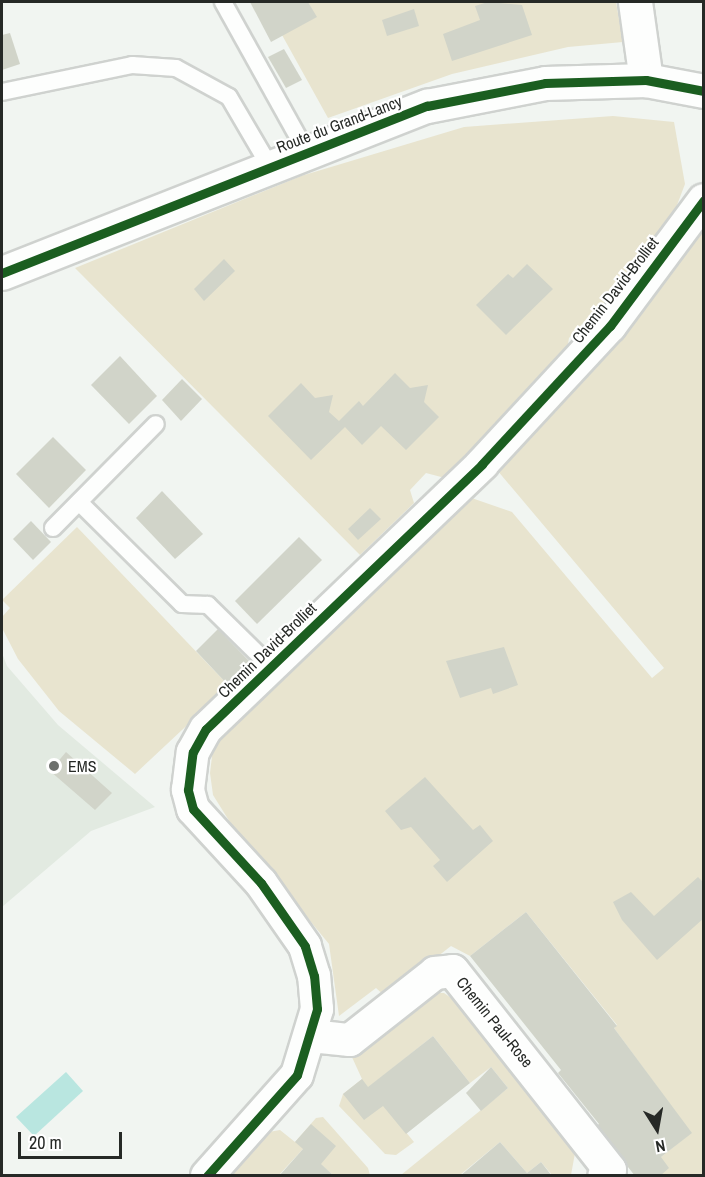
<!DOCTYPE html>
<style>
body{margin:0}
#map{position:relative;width:705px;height:1177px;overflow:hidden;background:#f1f5f1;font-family:"Archivo Narrow",sans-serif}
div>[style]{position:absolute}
.built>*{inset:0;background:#e2eae1}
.green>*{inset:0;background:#e8e4cf}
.water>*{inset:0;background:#b9e6e0}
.building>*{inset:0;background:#d1d4c9}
.roads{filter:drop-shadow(2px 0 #cfd2cf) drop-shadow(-2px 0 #cfd2cf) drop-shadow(0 2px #cfd2cf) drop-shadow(0 -2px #cfd2cf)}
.service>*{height:16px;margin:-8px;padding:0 8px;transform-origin:8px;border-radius:8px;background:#fdfefd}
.minor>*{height:32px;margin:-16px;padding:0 16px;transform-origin:16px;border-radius:16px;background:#fdfefd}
.tertiary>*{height:33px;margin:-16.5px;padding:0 16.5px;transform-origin:16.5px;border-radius:16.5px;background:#fdfefd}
.cycleway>*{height:9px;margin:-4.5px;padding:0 4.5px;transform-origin:4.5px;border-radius:4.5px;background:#1b5e20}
.dots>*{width:16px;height:16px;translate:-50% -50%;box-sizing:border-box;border:3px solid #fff;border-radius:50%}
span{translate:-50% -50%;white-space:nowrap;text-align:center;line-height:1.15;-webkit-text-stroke:4.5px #fff;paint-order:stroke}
.street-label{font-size:16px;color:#262926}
.poi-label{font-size:16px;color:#262926}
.left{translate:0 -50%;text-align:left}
.frame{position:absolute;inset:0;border:3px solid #262926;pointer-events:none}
.north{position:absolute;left:627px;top:1099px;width:60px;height:60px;-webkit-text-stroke:4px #fff;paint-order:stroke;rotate:169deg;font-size:16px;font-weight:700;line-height:24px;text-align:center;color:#262926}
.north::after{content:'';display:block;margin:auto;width:21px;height:27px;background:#262926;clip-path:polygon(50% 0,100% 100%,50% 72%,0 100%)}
.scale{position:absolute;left:18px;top:1132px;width:104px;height:27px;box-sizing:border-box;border:3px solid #262926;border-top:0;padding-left:8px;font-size:18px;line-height:21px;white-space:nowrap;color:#262926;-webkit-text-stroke:4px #fff;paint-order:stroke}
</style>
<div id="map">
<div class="built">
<div style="clip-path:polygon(2px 653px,7px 666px,58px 725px,155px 807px,91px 831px,2px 907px)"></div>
</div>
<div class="green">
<div style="clip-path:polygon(308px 2px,616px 2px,623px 42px,568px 47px,452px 74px,328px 118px,282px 35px,316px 17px)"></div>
<div style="clip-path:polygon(613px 116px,674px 122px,685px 184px,671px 221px,605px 311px,597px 308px,569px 338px,565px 362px,445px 478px,426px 473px,410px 490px,414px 503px,360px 555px,75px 268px,301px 176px,464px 127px)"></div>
<div style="clip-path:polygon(703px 231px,703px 1175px,660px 1175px,661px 1157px,691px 1133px,614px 1028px,617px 1025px,526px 912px,470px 956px,451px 946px,386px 997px,376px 988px,339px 1016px,329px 944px,233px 827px,213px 795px,210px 773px,213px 748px,254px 695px,463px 495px,512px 512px,652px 678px,664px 668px,497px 470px,588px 373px,681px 247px)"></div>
<div style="clip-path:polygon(77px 527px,229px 686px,135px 774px,59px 711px,18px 659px,2px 628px,2px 617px,10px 608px,2px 600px)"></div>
<div style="clip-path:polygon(431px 993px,444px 993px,457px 1002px,575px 1153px,571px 1175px,552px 1175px,541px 1162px,527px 1173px,500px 1142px,460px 1175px,401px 1175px,508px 1088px,491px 1067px,470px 1083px,433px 1036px,369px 1087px,414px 1142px,396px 1155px,385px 1154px,339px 1106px,343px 1094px,362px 1079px,351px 1055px)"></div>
<div style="clip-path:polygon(323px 1117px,368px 1168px,370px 1175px,333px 1175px,303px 1149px,279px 1175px,230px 1176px,269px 1132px,280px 1130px,295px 1142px,316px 1118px)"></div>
</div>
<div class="water">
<div style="clip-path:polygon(66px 1072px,83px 1091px,34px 1136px,16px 1117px)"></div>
</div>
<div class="building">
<div style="clip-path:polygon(250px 2px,308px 2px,317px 17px,271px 42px)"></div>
<div style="clip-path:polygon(488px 2px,522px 5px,532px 35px,452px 61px,443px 34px,480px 20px,475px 6px)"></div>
<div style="clip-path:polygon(414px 9px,419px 26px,387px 36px,382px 20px)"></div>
<div style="clip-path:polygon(10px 33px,20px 64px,2px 70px,2px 35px)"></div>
<div style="clip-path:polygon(284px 49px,302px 80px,286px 88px,268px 57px)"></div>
<div style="clip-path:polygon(224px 259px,235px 271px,204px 301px,194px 289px)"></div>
<div style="clip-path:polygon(527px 264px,553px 289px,506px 335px,476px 305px,508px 274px,513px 278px)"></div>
<div style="clip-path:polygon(120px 356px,157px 396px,129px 424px,91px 385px)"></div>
<div style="clip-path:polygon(395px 373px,410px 388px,428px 385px,424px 402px,439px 417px,406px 450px,381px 426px,362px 445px,345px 427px,311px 460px,268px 416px,301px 383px,315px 398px,333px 395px,329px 412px,339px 421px,359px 401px,363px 406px)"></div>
<div style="clip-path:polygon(182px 379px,202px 399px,181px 421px,162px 400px)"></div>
<div style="clip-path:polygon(53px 437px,86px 470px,49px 508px,16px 474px)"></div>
<div style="clip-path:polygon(162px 491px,203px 534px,175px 559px,136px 518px)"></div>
<div style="clip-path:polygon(370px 508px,381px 519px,358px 540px,348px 529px)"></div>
<div style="clip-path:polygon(31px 521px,51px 542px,33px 560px,13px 539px)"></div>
<div style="clip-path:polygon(299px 537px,322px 560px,257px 624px,235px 601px)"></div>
<div style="clip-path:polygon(218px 629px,251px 663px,228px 685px,196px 651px)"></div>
<div style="clip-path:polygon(504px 647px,518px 685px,493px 694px,491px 688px,460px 698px,446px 661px)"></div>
<div style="clip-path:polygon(66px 752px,112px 793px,95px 810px,50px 771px)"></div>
<div style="clip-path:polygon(425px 777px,473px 830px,480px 825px,493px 841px,447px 882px,433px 866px,440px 860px,411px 827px,401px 830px,385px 811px)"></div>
<div style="clip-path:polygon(698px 877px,704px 883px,704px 918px,657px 960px,622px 920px,613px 902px,631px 892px,654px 916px)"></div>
<div style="clip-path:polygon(526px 912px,617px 1026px,614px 1028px,692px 1133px,661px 1157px,669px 1168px,660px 1176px,635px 1176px,596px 1126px,599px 1124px,558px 1073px,561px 1070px,470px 956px)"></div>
<div style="clip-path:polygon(433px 1036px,470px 1083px,406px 1134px,383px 1106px,364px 1120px,343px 1094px,362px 1079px,368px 1087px)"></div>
<div style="clip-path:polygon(491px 1067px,508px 1088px,481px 1111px,466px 1093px)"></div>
<div style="clip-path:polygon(311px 1124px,336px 1146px,321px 1164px,334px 1176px,279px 1176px,303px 1149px,295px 1142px)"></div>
<div style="clip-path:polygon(500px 1142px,527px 1173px,541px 1162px,552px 1176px,460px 1176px)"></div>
</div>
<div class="roads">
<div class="service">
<div style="left:223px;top:2px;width:171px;rotate:60.9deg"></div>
<div style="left:2px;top:92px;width:133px;rotate:-11.7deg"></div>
<div style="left:132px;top:65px;width:44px;rotate:3.9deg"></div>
<div style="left:176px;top:68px;width:60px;rotate:28.7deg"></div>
<div style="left:229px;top:97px;width:81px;rotate:59.6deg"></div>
<div style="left:79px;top:502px;width:145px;rotate:44.7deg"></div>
<div style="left:182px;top:604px;width:26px;rotate:2deg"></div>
<div style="left:208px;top:605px;width:88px;rotate:44.5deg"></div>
<div style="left:53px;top:528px;width:146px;rotate:-45.3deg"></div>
</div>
<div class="minor">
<div style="left:311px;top:1036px;width:39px;rotate:6deg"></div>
<div style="left:350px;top:1040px;width:108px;rotate:-38.2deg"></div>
<div style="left:435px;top:973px;width:18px;rotate:-6deg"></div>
<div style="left:453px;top:971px;width:253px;rotate:51.7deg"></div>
<div style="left:610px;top:1170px;width:8px;rotate:135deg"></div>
<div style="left:207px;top:1176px;width:135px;rotate:-48.3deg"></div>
<div style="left:297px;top:1075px;width:69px;rotate:-73.1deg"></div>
<div style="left:317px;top:1009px;width:33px;rotate:-95deg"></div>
<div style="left:314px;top:976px;width:31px;rotate:-107deg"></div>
<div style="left:305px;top:946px;width:77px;rotate:-124.9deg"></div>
<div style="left:261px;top:883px;width:100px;rotate:-132.6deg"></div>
<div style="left:193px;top:809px;width:20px;rotate:-105deg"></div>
<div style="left:188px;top:790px;width:38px;rotate:-83deg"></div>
<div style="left:193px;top:752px;width:26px;rotate:-61deg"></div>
<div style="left:206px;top:729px;width:383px;rotate:-43.8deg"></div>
<div style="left:482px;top:464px;width:188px;rotate:-47.2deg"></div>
<div style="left:610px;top:326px;width:157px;rotate:-53.3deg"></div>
</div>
<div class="tertiary">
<div style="left:635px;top:2px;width:79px;rotate:82deg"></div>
<div style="left:2px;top:273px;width:457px;rotate:-21.5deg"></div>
<div style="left:427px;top:106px;width:120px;rotate:-11deg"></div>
<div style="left:545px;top:83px;width:101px;rotate:-1.7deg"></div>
<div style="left:646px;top:80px;width:59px;rotate:10.7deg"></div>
</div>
</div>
<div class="cycleway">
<div style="left:2px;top:273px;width:457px;rotate:-21.5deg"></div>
<div style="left:427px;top:106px;width:120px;rotate:-11deg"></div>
<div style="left:545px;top:83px;width:101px;rotate:-1.7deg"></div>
<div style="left:646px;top:80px;width:59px;rotate:10.7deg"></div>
<div style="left:207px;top:1176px;width:135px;rotate:-48.3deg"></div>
<div style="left:297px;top:1075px;width:69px;rotate:-73.1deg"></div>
<div style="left:317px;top:1009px;width:33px;rotate:-95deg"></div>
<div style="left:314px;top:976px;width:31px;rotate:-107deg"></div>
<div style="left:305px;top:946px;width:77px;rotate:-124.9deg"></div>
<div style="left:261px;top:883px;width:100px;rotate:-132.6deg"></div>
<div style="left:193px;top:809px;width:20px;rotate:-105deg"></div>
<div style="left:188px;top:790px;width:38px;rotate:-83deg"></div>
<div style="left:193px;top:752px;width:26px;rotate:-61deg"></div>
<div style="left:206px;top:729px;width:383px;rotate:-43.8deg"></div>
<div style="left:482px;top:464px;width:188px;rotate:-47.2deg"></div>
<div style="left:610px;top:326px;width:157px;rotate:-53.3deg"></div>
</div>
<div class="dots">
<div style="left:54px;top:766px;background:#6d706d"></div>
</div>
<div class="street-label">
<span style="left:339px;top:124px;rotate:-21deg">Route du Grand-Lancy</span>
<span style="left:615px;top:290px;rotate:-52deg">Chemin David-Brolliet</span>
<span style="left:267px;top:650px;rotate:-44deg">Chemin David-Brolliet</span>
<span style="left:495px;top:1022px;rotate:51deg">Chemin Paul-Rose</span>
</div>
<div class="poi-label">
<span class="left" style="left:68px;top:766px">EMS</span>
</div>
<div class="frame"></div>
<div class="north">N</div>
<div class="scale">20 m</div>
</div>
